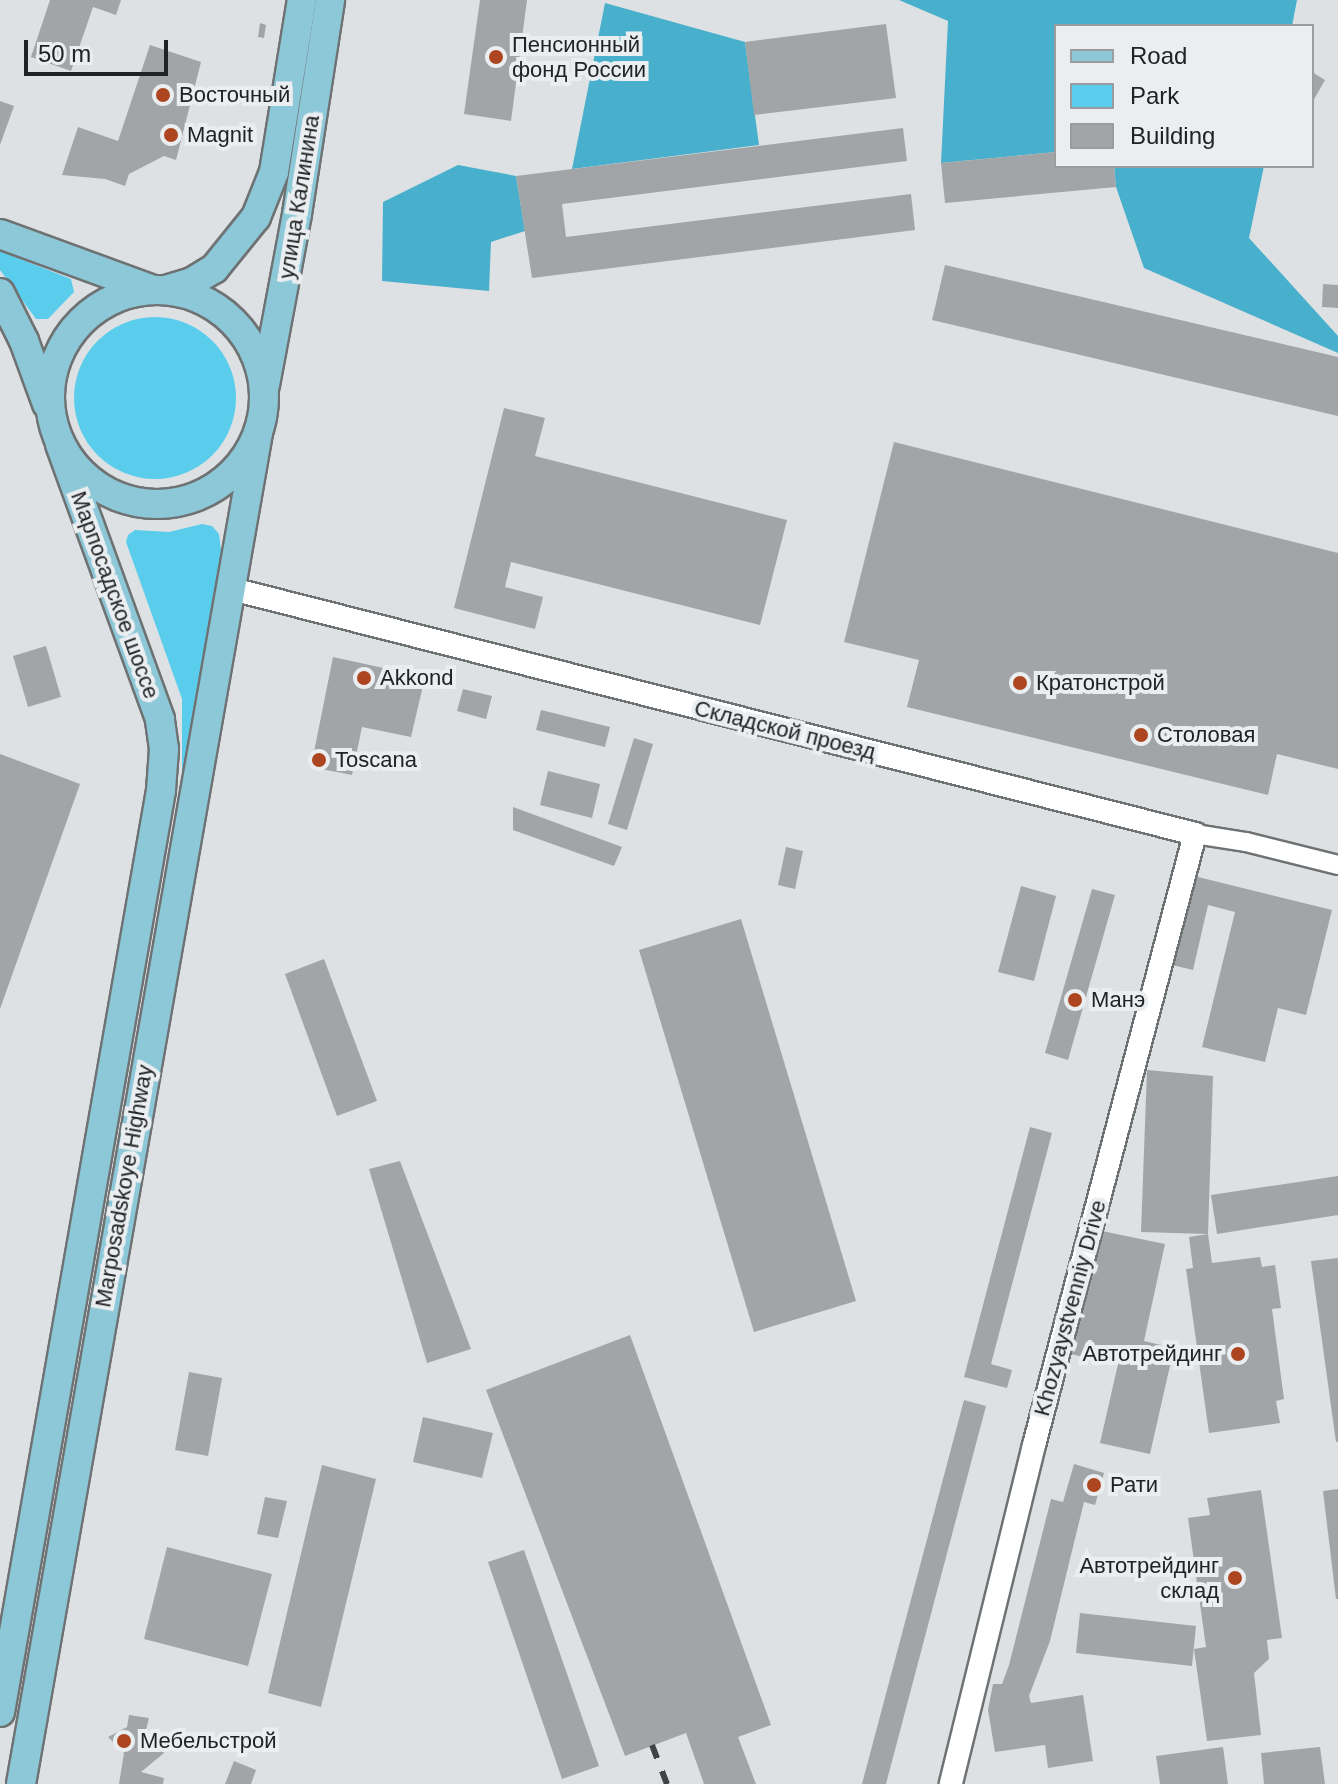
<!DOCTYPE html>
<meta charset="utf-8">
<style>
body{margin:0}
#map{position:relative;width:1338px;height:1784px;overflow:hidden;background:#dde1e3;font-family:Arial,sans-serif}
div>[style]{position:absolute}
.green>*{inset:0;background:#5bcdec}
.round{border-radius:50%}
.forest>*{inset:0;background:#48afcc}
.building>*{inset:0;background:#a2a5a7}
.roads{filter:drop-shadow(2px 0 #6f7273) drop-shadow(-2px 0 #6f7273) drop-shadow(0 2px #6f7273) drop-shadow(0 -2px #6f7273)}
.minor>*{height:18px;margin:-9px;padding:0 9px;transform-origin:9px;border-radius:9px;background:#fff}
.tertiary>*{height:22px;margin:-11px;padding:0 11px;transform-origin:11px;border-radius:11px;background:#fff}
.primary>*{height:28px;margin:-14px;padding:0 14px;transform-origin:14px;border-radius:14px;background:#8cc8d8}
.primary>.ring{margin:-14px;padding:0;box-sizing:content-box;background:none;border:28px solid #8cc8d8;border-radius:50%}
.rail>*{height:6px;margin-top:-3px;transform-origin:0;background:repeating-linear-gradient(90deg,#414244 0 14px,transparent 0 28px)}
.dots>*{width:22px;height:22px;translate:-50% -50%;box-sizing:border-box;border:4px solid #eaeef0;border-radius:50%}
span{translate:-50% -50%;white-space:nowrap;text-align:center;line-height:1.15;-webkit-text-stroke:8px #eaeef0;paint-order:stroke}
.poi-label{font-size:22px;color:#212223}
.left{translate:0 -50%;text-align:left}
.right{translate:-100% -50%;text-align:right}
.street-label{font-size:22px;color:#212223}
.legend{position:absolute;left:1054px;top:24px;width:260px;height:144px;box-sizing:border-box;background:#eaeef0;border:2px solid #9a9c9e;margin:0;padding:10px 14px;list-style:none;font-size:24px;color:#212223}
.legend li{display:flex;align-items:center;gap:16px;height:40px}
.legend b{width:40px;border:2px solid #9a9c9e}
.scale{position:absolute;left:24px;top:40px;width:144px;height:36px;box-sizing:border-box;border:4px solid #212223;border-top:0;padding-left:10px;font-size:24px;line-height:28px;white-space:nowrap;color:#212223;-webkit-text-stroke:6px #eaeef0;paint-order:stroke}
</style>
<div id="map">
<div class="green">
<div style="clip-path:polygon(0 251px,71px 279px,74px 292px,48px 319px,36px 319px,0 270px)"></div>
<div class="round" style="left:74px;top:317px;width:162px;height:162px"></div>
<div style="clip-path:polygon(202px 524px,212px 526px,219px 534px,222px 557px,188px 767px,182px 771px,182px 699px,126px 542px,128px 535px,135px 530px,169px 532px)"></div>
</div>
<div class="forest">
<div style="clip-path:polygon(899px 0,1297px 0,1292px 26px,1056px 26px,1056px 152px,941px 163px,948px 21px)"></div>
<div style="clip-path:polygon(605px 3px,745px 42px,759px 145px,572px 169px)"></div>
<div style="clip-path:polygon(458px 165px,516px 176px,525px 231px,491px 242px,489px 291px,382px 281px,383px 202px)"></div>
<div style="clip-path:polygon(1114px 166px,1264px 166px,1249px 238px,1338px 336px,1338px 353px,1144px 268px,1116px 187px)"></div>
</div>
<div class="building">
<div style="clip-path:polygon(50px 0,121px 0,116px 15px,93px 7px,71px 71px,31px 57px)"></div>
<div style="clip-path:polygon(480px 0,527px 0,511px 121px,464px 114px)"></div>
<div style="clip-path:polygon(260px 23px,266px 25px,264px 38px,258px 37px)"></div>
<div style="clip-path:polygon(886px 24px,896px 98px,754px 115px,745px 42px)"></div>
<div style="clip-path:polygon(150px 45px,201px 62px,176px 160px,164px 156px,129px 174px,125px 186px,105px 179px,62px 175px,78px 127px,118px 141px)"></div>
<div style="clip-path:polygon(1312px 72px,1325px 80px,1312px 103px)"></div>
<div style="clip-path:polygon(0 101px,14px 106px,0 145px)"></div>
<div style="clip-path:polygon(903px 128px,907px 161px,562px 204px,566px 237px,911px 194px,915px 230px,532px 278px,516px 176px)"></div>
<div style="clip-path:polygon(1056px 152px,1056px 166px,1114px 166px,1116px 187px,945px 203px,941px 163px)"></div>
<div style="clip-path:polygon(945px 265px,1338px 357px,1338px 416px,932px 320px)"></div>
<div style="clip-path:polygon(1323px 284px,1338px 285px,1338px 308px,1322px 307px)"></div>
<div style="clip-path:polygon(504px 408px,545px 418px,535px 456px,787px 520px,760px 625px,511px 562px,505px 587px,543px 597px,535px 629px,454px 608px)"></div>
<div style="clip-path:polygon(894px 442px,1338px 553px,1338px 769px,1277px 754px,1268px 795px,907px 707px,919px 660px,844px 642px)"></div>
<div style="clip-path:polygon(46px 646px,61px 697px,28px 707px,13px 656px)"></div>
<div style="clip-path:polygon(333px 657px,425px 677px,411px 737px,362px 727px,352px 775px,311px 767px)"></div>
<div style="clip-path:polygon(463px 689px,492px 696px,486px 719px,457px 711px)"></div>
<div style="clip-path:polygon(541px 710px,610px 727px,605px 747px,536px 730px)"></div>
<div style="clip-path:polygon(634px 738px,653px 744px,627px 830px,608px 824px)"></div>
<div style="clip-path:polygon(0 754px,80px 784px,0 1009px)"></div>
<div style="clip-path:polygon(548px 771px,600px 784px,592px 818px,540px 805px)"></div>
<div style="clip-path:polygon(513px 807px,622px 847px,614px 866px,513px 830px)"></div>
<div style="clip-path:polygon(786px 847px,803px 851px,795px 889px,778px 885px)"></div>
<div style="clip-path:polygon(1194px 876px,1332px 910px,1306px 1015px,1278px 1008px,1265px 1062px,1202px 1047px,1235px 912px,1208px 905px,1193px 970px,1172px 965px)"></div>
<div style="clip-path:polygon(1021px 886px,1056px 896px,1034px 981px,998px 972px)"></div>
<div style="clip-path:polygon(1092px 889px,1115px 895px,1068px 1060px,1045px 1053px)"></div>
<div style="clip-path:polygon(741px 919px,856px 1301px,754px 1332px,639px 950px)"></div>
<div style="clip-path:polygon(324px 959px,377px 1101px,337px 1116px,285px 974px)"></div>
<div style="clip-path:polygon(1147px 1070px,1213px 1076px,1208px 1234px,1141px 1232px)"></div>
<div style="clip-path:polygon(1030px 1127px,1052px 1133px,991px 1364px,1012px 1370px,1007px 1388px,964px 1377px)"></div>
<div style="clip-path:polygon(400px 1161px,471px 1349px,427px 1363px,369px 1169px)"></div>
<div style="clip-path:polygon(1338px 1176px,1338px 1215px,1217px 1234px,1211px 1195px)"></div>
<div style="clip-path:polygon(1102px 1231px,1165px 1244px,1144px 1341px,1174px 1348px,1150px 1454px,1100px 1443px,1118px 1364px,1070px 1354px)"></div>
<div style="clip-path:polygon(1208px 1234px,1212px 1263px,1260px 1257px,1262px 1267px,1275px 1265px,1281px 1308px,1272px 1309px,1284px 1399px,1276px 1401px,1280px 1423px,1209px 1433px,1186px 1269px,1193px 1268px,1189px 1237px)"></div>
<div style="clip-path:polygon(1338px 1258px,1338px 1442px,1336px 1442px,1311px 1261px)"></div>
<div style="clip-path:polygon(630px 1335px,771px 1725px,738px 1737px,756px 1784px,704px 1784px,686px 1733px,625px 1756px,486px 1390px)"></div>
<div style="clip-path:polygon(189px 1372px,222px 1378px,208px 1456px,175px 1450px)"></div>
<div style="clip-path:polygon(964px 1400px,986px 1406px,886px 1784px,862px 1784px)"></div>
<div style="clip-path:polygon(423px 1417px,493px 1433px,482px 1478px,413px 1462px)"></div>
<div style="clip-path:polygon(1074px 1464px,1104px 1473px,1095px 1505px,1084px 1502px,1050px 1641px,1029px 1696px,1031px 1703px,1083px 1695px,1093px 1761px,1048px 1768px,1045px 1745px,995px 1752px,988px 1710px,993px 1684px,1002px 1684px,1009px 1665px,1051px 1499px,1063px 1502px)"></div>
<div style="clip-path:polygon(322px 1465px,376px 1479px,321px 1707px,268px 1693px)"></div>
<div style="clip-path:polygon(1338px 1489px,1338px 1599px,1336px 1599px,1323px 1491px)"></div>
<div style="clip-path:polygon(1261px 1490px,1282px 1638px,1267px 1640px,1269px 1659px,1254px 1673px,1261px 1735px,1207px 1741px,1194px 1649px,1206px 1647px,1188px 1518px,1210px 1515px,1207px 1498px)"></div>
<div style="clip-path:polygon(265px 1497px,287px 1501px,278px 1538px,257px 1534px)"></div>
<div style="clip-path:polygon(167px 1547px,272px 1574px,248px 1666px,144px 1639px)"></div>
<div style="clip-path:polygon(524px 1550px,599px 1766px,562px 1779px,488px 1562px)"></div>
<div style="clip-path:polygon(1080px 1613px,1196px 1626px,1192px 1666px,1076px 1653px)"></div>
<div style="clip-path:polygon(129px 1715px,149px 1718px,143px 1742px,159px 1743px,164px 1753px,141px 1772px,164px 1778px,163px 1784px,119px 1784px,124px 1753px,108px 1737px,127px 1727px)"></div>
<div style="clip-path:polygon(1223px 1747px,1228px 1784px,1160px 1784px,1156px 1756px)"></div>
<div style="clip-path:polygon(1320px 1747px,1325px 1784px,1264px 1784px,1261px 1753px)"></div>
<div style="clip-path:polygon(234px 1761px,256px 1770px,251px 1784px,225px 1784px)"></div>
</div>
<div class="roads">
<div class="minor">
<div style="left:1195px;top:834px;width:52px;rotate:8.9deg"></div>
<div style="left:1246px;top:842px;width:95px;rotate:14deg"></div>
</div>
<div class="tertiary">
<div style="left:232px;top:589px;width:994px;rotate:14.27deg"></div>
<div style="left:1195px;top:834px;width:632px;rotate:104.76deg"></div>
<div style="left:1034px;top:1445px;width:349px;rotate:103.8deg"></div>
</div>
<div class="primary">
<div style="left:0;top:234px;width:163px;rotate:20.1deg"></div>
<div style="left:166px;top:290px;width:27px;rotate:-17deg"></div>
<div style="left:192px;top:282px;width:26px;rotate:-31deg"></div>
<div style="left:214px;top:269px;width:67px;rotate:-51.1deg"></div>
<div style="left:256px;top:217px;width:48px;rotate:-68.2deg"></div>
<div style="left:274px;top:172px;width:174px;rotate:-80.8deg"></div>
<div class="ring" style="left:50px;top:290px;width:186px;height:186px"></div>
<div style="left:0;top:293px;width:54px;rotate:63.4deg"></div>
<div style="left:24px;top:341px;width:67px;rotate:69.9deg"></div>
<div style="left:265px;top:385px;width:174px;rotate:-79.4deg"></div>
<div style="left:297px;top:214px;width:217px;rotate:-81.2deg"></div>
<div style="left:0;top:1712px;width:936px;rotate:-80.09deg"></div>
<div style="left:161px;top:790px;width:41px;rotate:-85.8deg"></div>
<div style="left:164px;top:749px;width:30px;rotate:-98deg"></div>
<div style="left:160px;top:719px;width:293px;rotate:-110deg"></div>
<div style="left:21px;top:1784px;width:1372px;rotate:-80.05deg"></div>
</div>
</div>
<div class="rail">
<div style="left:652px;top:1745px;width:42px;rotate:69deg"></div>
</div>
<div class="dots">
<div style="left:496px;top:57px;background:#ad4620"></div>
<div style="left:163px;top:95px;background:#ad4620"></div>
<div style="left:171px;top:135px;background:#ad4620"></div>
<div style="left:364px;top:678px;background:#ad4620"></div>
<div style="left:1020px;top:683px;background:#ad4620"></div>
<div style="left:1141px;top:735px;background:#ad4620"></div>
<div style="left:319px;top:760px;background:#ad4620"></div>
<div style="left:1075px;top:1000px;background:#ad4620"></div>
<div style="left:1238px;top:1354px;background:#ad4620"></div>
<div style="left:1094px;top:1485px;background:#ad4620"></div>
<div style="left:1235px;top:1578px;background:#ad4620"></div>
<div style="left:124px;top:1741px;background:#ad4620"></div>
</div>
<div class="poi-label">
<span class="left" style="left:512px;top:57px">Пенсионный<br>фонд России</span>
<span class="left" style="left:179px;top:95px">Восточный</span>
<span class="left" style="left:187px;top:135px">Magnit</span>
<span class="left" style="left:380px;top:678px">Akkond</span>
<span class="left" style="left:1036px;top:683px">Кратонстрой</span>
<span class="left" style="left:1157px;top:735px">Столовая</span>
<span class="left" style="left:335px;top:760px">Toscana</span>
<span class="left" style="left:1091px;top:1000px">Манэ</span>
<span class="right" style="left:1222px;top:1354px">Автотрейдинг</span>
<span class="left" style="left:1110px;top:1485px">Рати</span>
<span class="right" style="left:1219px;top:1578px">Автотрейдинг<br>склад</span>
<span class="left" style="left:140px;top:1741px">Мебельстрой</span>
</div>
<div class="street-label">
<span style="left:299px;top:197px;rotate:-81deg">улица Калинина</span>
<span style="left:115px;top:595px;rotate:70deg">Марпосадское шоссе</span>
<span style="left:785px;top:730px;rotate:14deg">Складской проезд</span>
<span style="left:124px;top:1186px;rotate:-80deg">Marposadskoye Highway</span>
<span style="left:1070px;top:1308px;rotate:-75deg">Khozyaystvenniy Drive</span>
</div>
<ul class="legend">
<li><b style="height:10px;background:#8cc8d8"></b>Road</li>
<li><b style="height:22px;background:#5bcdec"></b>Park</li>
<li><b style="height:22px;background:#a2a5a7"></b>Building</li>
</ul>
<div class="scale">50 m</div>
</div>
